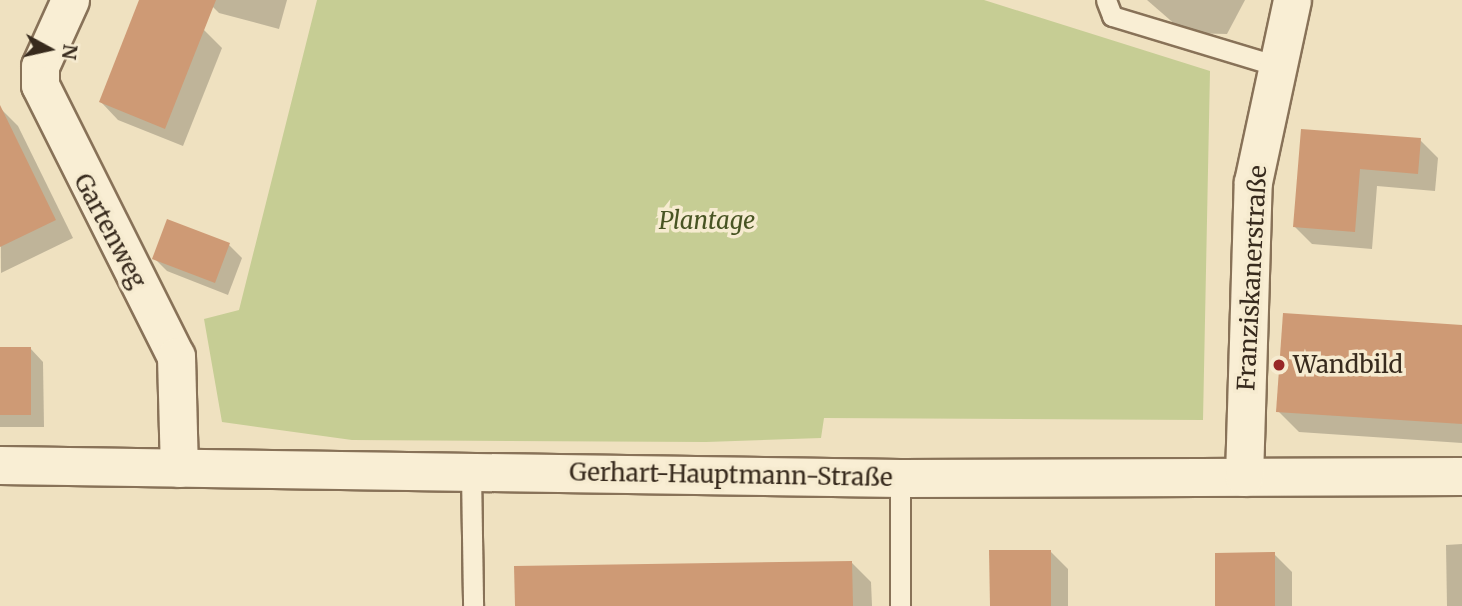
<!DOCTYPE html>
<meta charset="utf-8">
<style>
body{margin:0}
#map{position:relative;width:1462px;height:606px;overflow:hidden;background:#efe1c0;font-family:Merriweather,serif}
div>[style]{position:absolute}
.green>*{inset:0;background:#c6cd94}
.shadow>*{inset:0;background:#0003}
.building>*{inset:0;background:#ce9a75}
.roads{filter:drop-shadow(2px 0 #887258) drop-shadow(-2px 0 #887258) drop-shadow(0 2px #887258) drop-shadow(0 -2px #887258)}
.lane>*{height:19px;margin:-9.5px;padding:0 9.5px;transform-origin:9.5px;border-radius:9.5px;background:#f9eed4}
.street>*{height:37px;margin:-18.5px;padding:0 18.5px;transform-origin:18.5px;border-radius:18.5px;background:#f9eed4}
.dots>*{width:19px;height:19px;translate:-50% -50%;box-sizing:border-box;border:4px solid #f6ebd0;border-radius:50%}
span{translate:-50% -50%;white-space:nowrap;text-align:center;line-height:1.15;-webkit-text-stroke:7px #f6ebd0;paint-order:stroke}
.park-label{font-size:24px;color:#485423;font-style:italic}
.street-label{font-size:24px;color:#372a1d}
.poi-label{font-size:24px;color:#372a1d}
.left{translate:0 -50%;text-align:left}
.north{position:absolute;left:14px;top:14px;width:70px;height:70px;-webkit-text-stroke:5px #f6ebd0;paint-order:stroke;rotate:98deg;font-size:19px;font-weight:700;line-height:28px;text-align:center;color:#372a1d}
.north::after{content:'';display:block;margin:auto;width:24px;height:32px;background:#372a1d;clip-path:polygon(50% 0,100% 100%,50% 72%,0 100%)}
</style>
<div id="map">
<div class="green">
<div style="clip-path:polygon(317px 0,984px 0,1210px 71px,1203px 420px,824px 418px,821px 438px,706px 442px,352px 440px,222px 422px,204px 319px,239px 310px)"></div>
</div>
<div class="shadow">
<div style="clip-path:polygon(206px 0,287px 0,279px 29px,219px 13px)"></div>
<div style="clip-path:polygon(1147px 0,1245px 0,1227px 34px,1185px 33px)"></div>
<div style="clip-path:polygon(204px 30px,222px 48px,183px 146px,118px 120px,101px 102px)"></div>
<div style="clip-path:polygon(0 108px,18px 126px,73px 238px,1px 273px)"></div>
<div style="clip-path:polygon(1302px 131px,1420px 140px,1438px 158px,1435px 191px,1377px 186px,1372px 249px,1312px 244px,1294px 226px)"></div>
<div style="clip-path:polygon(229px 245px,242px 258px,228px 295px,167px 271px,154px 258px)"></div>
<div style="clip-path:polygon(1462px 326px,1462px 443px,1299px 432px,1278px 411px)"></div>
<div style="clip-path:polygon(30px 348px,43px 362px,44px 427px,0 427px,0 349px)"></div>
<div style="clip-path:polygon(1462px 544px,1462px 606px,1447px 606px,1446px 545px)"></div>
<div style="clip-path:polygon(1050px 551px,1068px 569px,1068px 606px,992px 606px)"></div>
<div style="clip-path:polygon(1274px 554px,1292px 572px,1292px 606px,1217px 606px)"></div>
<div style="clip-path:polygon(852px 563px,871px 582px,872px 606px,516px 606px)"></div>
</div>
<div class="building">
<div style="clip-path:polygon(139px 0,216px 0,165px 129px,99px 102px)"></div>
<div style="clip-path:polygon(0 105px,56px 220px,0 247px)"></div>
<div style="clip-path:polygon(1301px 129px,1421px 138px,1418px 174px,1360px 169px,1355px 232px,1293px 227px)"></div>
<div style="clip-path:polygon(167px 219px,230px 243px,215px 283px,152px 259px)"></div>
<div style="clip-path:polygon(1283px 313px,1462px 325px,1462px 424px,1276px 412px)"></div>
<div style="clip-path:polygon(0 347px,31px 347px,31px 415px,0 415px)"></div>
<div style="clip-path:polygon(989px 550px,1051px 550px,1051px 606px,990px 606px)"></div>
<div style="clip-path:polygon(1275px 552px,1275px 606px,1215px 606px,1215px 553px)"></div>
<div style="clip-path:polygon(852px 561px,853px 606px,515px 606px,514px 566px)"></div>
</div>
<div class="roads">
<div class="lane">
<div style="left:1106px;top:0;width:17px;rotate:69deg"></div>
<div style="left:1112px;top:16px;width:169px;rotate:16.8deg"></div>
<div style="left:471px;top:472px;width:134px;rotate:89.1deg"></div>
<div style="left:900px;top:478px;width:128px;rotate:90deg"></div>
</div>
<div class="street">
<div style="left:70px;top:0;width:72px;rotate:114.4deg"></div>
<div style="left:40px;top:66px;width:19px;rotate:90deg"></div>
<div style="left:40px;top:85px;width:303px;rotate:63.4deg"></div>
<div style="left:176px;top:356px;width:112px;rotate:88.5deg"></div>
<div style="left:0;top:465px;width:900px;rotate:0.83deg"></div>
<div style="left:900px;top:478px;width:562px;rotate:-0.2deg"></div>
<div style="left:1244px;top:477px;width:295px;rotate:-88.3deg"></div>
<div style="left:1253px;top:182px;width:186px;rotate:-77.9deg"></div>
</div>
</div>
<div class="dots">
<div style="left:1279px;top:365px;background:#982727"></div>
</div>
<div class="park-label">
<span style="left:707px;top:221px">Plantage</span>
</div>
<div class="street-label">
<span style="left:110px;top:231px;rotate:62deg">Gartenweg</span>
<span style="left:1252px;top:278px;rotate:-87deg">Franziskanerstraße</span>
<span style="left:731px;top:475px;rotate:1deg">Gerhart-Hauptmann-Straße</span>
</div>
<div class="poi-label">
<span class="left" style="left:1293px;top:365px">Wandbild</span>
</div>
<div class="north">N</div>
</div>
